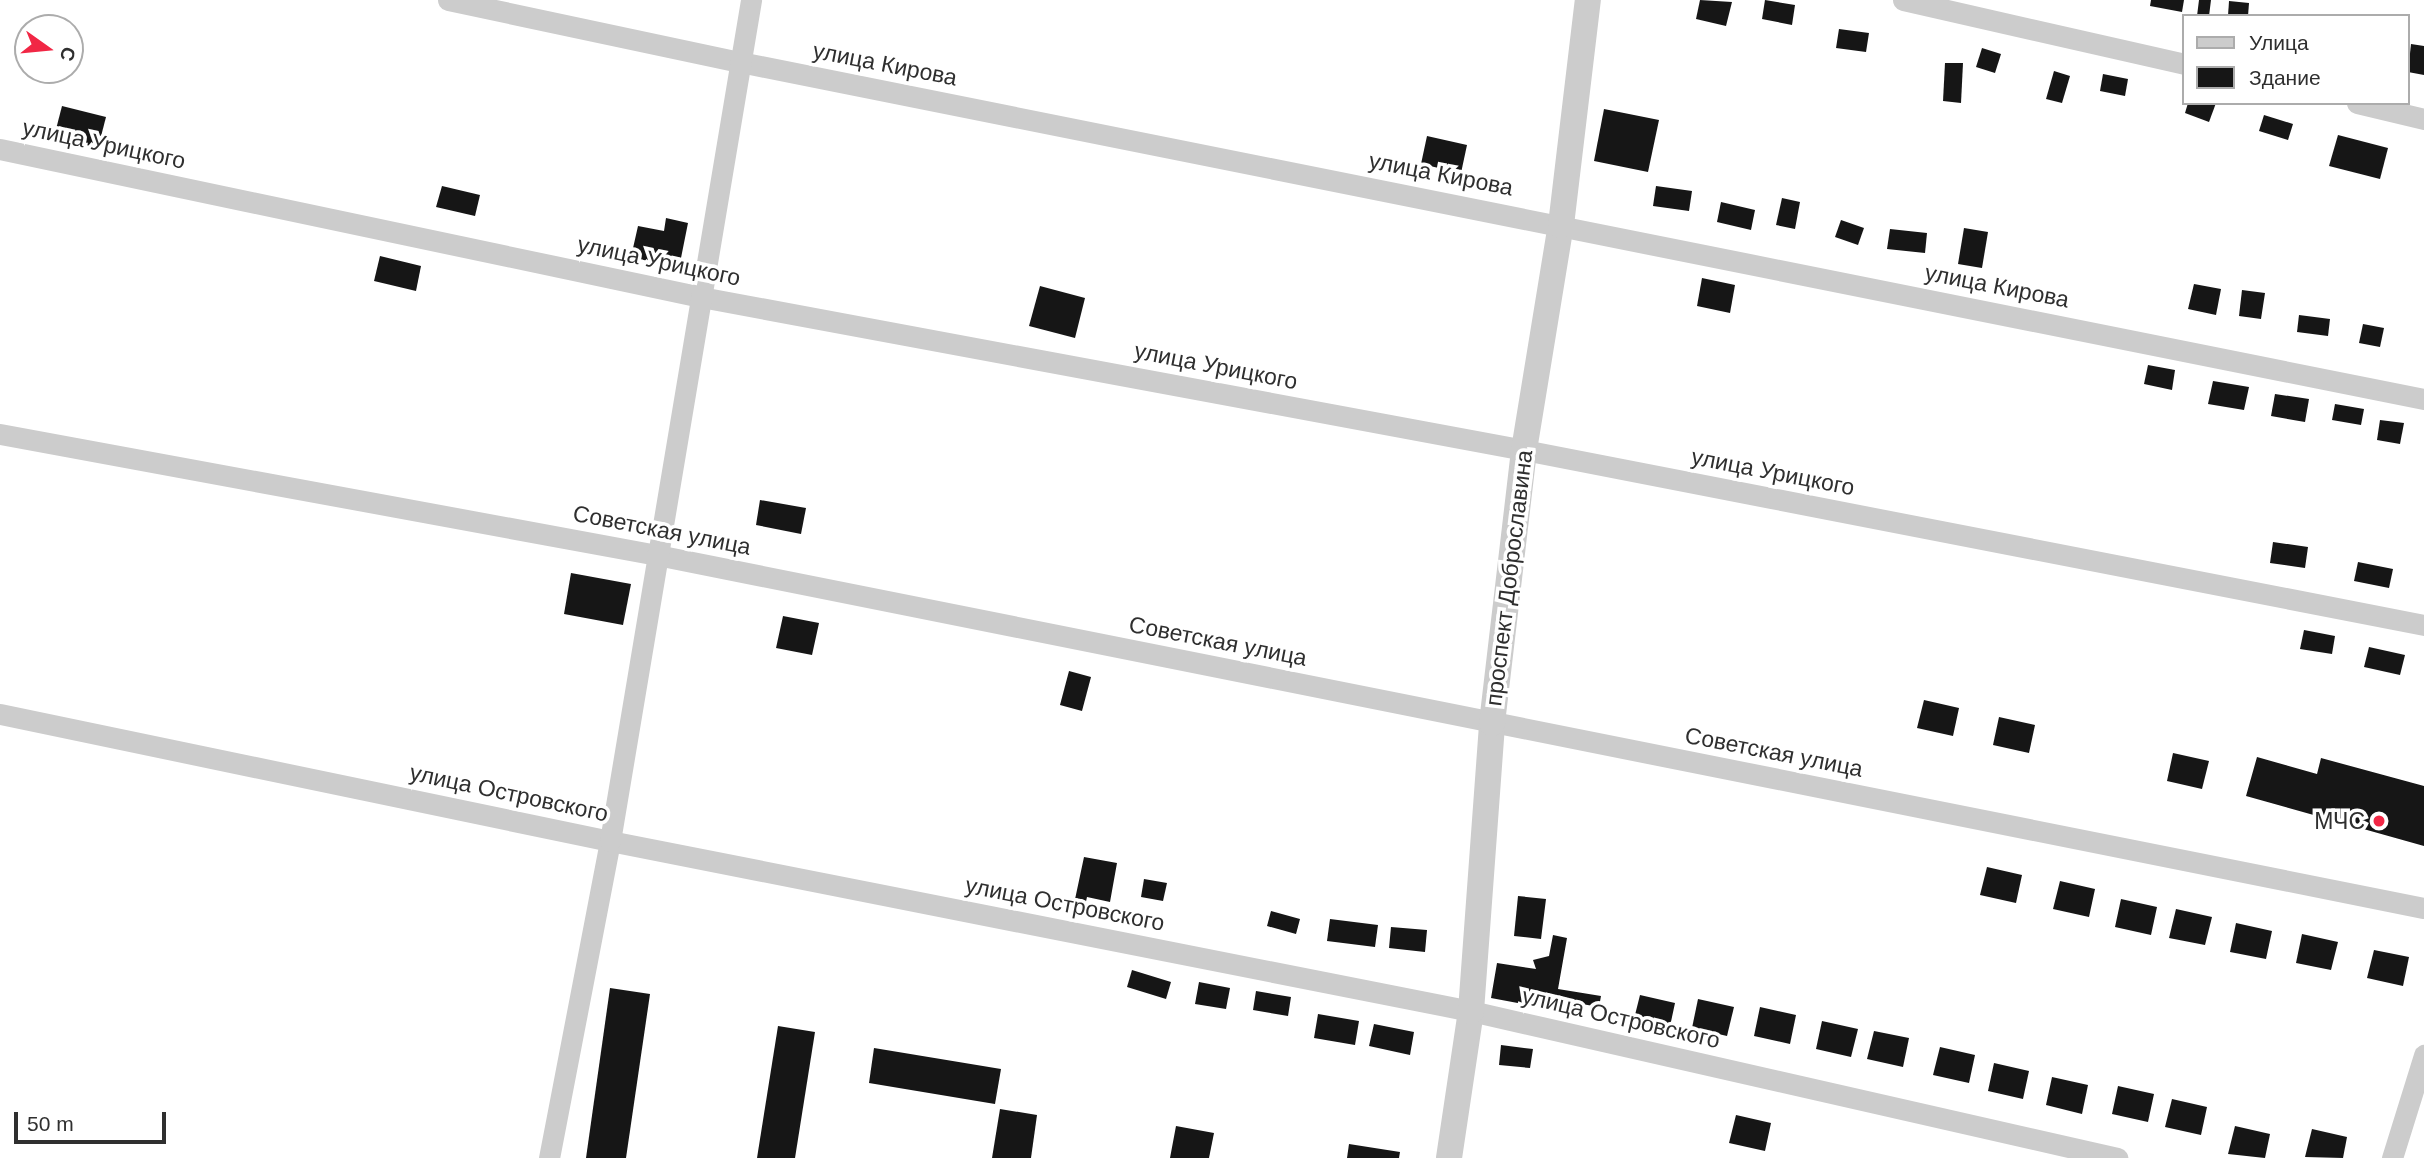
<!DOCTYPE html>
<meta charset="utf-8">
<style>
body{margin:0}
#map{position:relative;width:2424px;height:1158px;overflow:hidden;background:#fff;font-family:Arial,sans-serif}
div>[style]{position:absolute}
.building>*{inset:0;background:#161616}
.minor>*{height:21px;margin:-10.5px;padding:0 10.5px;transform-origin:10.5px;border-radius:10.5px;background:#ccc}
.tertiary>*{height:26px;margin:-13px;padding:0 13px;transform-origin:13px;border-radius:13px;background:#ccc}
.dots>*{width:19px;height:19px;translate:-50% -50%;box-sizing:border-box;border:4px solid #fff;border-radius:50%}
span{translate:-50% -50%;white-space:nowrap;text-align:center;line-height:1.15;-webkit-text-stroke:7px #fff;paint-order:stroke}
.street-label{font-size:23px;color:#2f2f2f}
.poi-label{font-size:23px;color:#2f2f2f}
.right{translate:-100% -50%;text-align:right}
.legend{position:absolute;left:2182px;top:14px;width:228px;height:91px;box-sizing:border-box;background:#fff;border:2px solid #acacac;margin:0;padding:9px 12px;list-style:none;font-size:21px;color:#2f2f2f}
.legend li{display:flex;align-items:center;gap:14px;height:35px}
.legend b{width:35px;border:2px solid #acacac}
.north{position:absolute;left:14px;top:14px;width:70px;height:70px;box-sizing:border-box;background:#fff;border:2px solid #acacac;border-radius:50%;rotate:105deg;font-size:19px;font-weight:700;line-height:28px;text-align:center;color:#2f2f2f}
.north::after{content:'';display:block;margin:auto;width:24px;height:32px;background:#f12745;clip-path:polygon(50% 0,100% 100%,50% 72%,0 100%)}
.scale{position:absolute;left:14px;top:1112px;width:152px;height:32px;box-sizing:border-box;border:4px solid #2f2f2f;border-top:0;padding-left:9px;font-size:21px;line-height:24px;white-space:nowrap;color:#2f2f2f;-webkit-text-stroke:5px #fff;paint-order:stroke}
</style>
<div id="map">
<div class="building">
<div style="clip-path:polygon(1700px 0,1732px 2px,1726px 26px,1696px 19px)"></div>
<div style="clip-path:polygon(1765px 0,1795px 5px,1792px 25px,1762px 19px)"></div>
<div style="clip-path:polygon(2151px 0,2184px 0,2182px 12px,2150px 6px)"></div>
<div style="clip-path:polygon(2199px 0,2211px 0,2209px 16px,2197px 16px)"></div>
<div style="clip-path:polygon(2229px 1px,2249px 3px,2248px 16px,2228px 16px)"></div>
<div style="clip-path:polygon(1839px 29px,1869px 33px,1866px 52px,1836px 48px)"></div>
<div style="clip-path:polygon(2411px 44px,2424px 46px,2424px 75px,2408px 72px)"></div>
<div style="clip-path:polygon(1982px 48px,2001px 54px,1995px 73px,1976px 67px)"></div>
<div style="clip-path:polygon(1945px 63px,1963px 63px,1961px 103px,1943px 101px)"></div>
<div style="clip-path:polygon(2054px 71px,2070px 76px,2062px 103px,2046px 99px)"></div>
<div style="clip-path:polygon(2103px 74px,2128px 79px,2125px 96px,2100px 91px)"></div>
<div style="clip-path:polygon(2188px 103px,2216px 103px,2209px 122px,2185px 113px)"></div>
<div style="clip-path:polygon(62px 106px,106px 117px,98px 148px,54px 137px)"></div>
<div style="clip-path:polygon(1604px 109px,1659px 120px,1648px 172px,1594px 161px)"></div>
<div style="clip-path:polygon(2264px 115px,2293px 124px,2288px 140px,2259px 131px)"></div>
<div style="clip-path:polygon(2338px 135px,2388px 148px,2380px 179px,2329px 166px)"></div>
<div style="clip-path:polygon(1427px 136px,1467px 145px,1461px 173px,1421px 164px)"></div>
<div style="clip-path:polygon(442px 186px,480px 195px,475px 216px,436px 207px)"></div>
<div style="clip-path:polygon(1656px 186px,1692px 191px,1689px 211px,1653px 206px)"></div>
<div style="clip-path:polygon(1782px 198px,1800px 202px,1795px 229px,1776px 225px)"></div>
<div style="clip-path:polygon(1721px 202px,1755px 210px,1751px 230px,1717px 222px)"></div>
<div style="clip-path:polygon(666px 218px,688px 223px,681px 258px,650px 252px,648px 261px,631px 257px,638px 226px,664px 231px)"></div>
<div style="clip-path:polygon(1841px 220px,1864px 228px,1858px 245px,1835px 237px)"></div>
<div style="clip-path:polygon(1964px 228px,1988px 232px,1982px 268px,1958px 264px)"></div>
<div style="clip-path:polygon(1890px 229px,1927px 233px,1925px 253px,1887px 249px)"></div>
<div style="clip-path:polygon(380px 256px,421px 266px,416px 291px,374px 281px)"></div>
<div style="clip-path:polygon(1702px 278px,1735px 285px,1730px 313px,1697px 306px)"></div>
<div style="clip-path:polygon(2194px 284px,2221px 289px,2216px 315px,2188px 309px)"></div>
<div style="clip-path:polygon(1040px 286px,1085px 298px,1075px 338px,1029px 326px)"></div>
<div style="clip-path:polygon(2242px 290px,2265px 293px,2261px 319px,2239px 316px)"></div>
<div style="clip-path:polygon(2299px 315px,2330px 319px,2328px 336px,2297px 332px)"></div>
<div style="clip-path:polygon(2363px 324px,2384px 328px,2380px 347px,2359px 343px)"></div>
<div style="clip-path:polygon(2148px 365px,2175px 370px,2172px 390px,2144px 384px)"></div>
<div style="clip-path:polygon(2213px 381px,2249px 387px,2244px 410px,2208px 404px)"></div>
<div style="clip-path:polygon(2275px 394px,2309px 399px,2305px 422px,2271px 416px)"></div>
<div style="clip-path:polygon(2335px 404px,2364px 409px,2361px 425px,2332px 420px)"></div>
<div style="clip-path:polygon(2380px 420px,2404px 423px,2400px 444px,2377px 440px)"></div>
<div style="clip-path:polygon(760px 500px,806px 508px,801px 534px,756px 525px)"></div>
<div style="clip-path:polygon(2273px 542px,2308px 547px,2305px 568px,2270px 563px)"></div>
<div style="clip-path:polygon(2358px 562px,2393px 569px,2389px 588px,2354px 581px)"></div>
<div style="clip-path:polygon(571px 573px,631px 584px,623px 625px,564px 614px)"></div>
<div style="clip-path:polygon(783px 616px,819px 623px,812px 655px,776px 648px)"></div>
<div style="clip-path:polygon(2304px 630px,2335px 636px,2332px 654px,2300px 649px)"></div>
<div style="clip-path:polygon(2369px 647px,2405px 655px,2400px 675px,2364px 667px)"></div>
<div style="clip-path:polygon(1069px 671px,1091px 677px,1082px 711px,1060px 705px)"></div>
<div style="clip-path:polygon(1924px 700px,1959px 708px,1953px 736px,1917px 728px)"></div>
<div style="clip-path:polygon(1999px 717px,2035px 725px,2029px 753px,1993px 745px)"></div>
<div style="clip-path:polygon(2173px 753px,2209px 761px,2202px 789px,2167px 781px)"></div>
<div style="clip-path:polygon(2257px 757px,2317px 774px,2321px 758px,2424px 786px,2424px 846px,2246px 796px)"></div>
<div style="clip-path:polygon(1084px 857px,1117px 863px,1110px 902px,1087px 897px,1085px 906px,1074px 904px)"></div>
<div style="clip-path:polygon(1987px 867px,2022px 875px,2016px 903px,1980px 895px)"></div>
<div style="clip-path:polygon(1144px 879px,1167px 883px,1163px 901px,1141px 897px)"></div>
<div style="clip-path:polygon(2060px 881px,2095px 889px,2089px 917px,2053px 909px)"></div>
<div style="clip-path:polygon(1518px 896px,1546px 899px,1541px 939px,1514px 936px)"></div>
<div style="clip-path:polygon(2121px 899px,2157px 907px,2151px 935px,2115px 927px)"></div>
<div style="clip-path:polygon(2176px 909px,2212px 917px,2205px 945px,2169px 938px)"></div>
<div style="clip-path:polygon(1271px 911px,1300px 919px,1296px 934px,1267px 926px)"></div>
<div style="clip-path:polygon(1330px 919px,1378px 925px,1375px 947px,1327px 941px)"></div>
<div style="clip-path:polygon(2236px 923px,2272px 931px,2266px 959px,2230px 952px)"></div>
<div style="clip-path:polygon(1391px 927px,1427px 930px,1425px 952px,1389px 948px)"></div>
<div style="clip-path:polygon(2302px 934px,2338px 942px,2331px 970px,2296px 963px)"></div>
<div style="clip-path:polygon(1553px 935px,1567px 938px,1558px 989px,1601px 996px,1599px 1007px,1525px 994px,1523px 1004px,1491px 998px,1497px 963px,1536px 969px,1533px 960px,1549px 956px)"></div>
<div style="clip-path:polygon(2374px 950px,2409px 957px,2403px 986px,2367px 978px)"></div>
<div style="clip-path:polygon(1132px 970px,1171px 982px,1166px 999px,1127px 987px)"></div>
<div style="clip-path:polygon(1199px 982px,1230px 988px,1226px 1009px,1195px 1004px)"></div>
<div style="clip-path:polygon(610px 988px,650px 994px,626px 1158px,586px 1158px)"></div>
<div style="clip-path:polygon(1256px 991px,1291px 997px,1288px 1016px,1253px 1010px)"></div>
<div style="clip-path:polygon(1640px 995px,1675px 1003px,1669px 1031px,1633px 1023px)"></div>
<div style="clip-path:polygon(1698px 999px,1734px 1007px,1727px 1036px,1692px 1028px)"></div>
<div style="clip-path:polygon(1760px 1007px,1796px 1015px,1790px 1044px,1754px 1036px)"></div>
<div style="clip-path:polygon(1318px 1014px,1359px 1021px,1355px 1045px,1314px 1038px)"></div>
<div style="clip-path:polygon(1822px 1021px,1858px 1029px,1851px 1057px,1816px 1049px)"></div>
<div style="clip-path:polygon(1374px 1024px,1414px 1032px,1410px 1055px,1369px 1046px)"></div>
<div style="clip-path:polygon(778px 1026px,815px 1032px,795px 1158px,757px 1158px)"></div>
<div style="clip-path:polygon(1874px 1031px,1909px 1038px,1903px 1067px,1867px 1059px)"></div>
<div style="clip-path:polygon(1501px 1045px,1533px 1049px,1530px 1068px,1499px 1065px)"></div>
<div style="clip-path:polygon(1940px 1047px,1975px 1055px,1969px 1083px,1933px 1075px)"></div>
<div style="clip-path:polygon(874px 1048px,1001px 1069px,995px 1104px,869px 1083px)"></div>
<div style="clip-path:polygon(1994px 1063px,2029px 1071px,2023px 1099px,1988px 1091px)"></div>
<div style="clip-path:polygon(2052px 1077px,2088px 1085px,2082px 1114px,2046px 1105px)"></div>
<div style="clip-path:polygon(2118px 1086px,2154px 1094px,2148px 1122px,2112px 1114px)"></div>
<div style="clip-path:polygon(2172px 1099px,2207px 1107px,2201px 1135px,2165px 1127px)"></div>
<div style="clip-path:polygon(1000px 1109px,1037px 1115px,1031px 1158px,992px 1158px)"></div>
<div style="clip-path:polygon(1736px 1115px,1771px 1123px,1765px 1151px,1729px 1143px)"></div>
<div style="clip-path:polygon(1176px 1126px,1214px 1133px,1209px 1158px,1170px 1158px)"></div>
<div style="clip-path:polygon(2235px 1126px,2270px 1134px,2265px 1158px,2228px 1154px)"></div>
<div style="clip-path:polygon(2312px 1129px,2347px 1137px,2343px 1158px,2305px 1157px)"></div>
<div style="clip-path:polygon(1349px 1144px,1400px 1152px,1399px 1158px,1347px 1158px)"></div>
</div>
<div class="minor">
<div style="left:448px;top:0;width:299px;rotate:12deg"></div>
<div style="left:740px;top:62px;width:1717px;rotate:11.32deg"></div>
<div style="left:1903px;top:0;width:288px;rotate:12.8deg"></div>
<div style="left:2357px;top:103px;width:69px;rotate:13.4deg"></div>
<div style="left:0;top:149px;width:716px;rotate:11.92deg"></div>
<div style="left:701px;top:297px;width:837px;rotate:10.53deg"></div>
<div style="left:1524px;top:450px;width:917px;rotate:11deg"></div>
<div style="left:0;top:434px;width:668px;rotate:10.44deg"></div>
<div style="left:657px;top:555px;width:1802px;rotate:11.3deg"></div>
<div style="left:0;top:714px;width:623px;rotate:11.76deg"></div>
<div style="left:610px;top:841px;width:878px;rotate:11.17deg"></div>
<div style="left:1471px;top:1011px;width:663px;rotate:12.82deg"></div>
<div style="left:549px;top:1158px;width:323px;rotate:-79.1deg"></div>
<div style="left:610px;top:841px;width:853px;rotate:-80.48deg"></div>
<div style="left:2392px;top:1158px;width:108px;rotate:-72.7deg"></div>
</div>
<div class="tertiary">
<div style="left:1449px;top:1158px;width:149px;rotate:-81.5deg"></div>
<div style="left:1471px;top:1011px;width:289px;rotate:-85.8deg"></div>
<div style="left:1492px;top:723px;width:275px;rotate:-83.3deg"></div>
<div style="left:1524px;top:450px;width:228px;rotate:-80.7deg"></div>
<div style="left:1561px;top:225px;width:227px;rotate:-83.2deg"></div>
</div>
<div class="dots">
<div style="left:2379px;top:821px;background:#f12745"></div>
</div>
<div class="street-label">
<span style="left:885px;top:64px;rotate:11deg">улица Кирова</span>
<span style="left:104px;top:144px;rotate:12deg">улица Урицкого</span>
<span style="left:1441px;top:174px;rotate:11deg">улица Кирова</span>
<span style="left:659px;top:261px;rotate:12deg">улица Урицкого</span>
<span style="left:1997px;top:286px;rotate:11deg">улица Кирова</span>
<span style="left:1216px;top:366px;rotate:11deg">улица Урицкого</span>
<span style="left:1773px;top:472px;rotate:11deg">улица Урицкого</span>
<span style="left:662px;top:530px;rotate:11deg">Советская улица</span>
<span style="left:1509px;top:578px;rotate:-83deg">проспект Доброславина</span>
<span style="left:1218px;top:641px;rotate:11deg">Советская улица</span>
<span style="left:1774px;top:752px;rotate:11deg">Советская улица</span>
<span style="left:509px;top:793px;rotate:12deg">улица Островского</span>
<span style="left:1065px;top:904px;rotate:11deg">улица Островского</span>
<span style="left:1621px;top:1018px;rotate:13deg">улица Островского</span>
</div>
<div class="poi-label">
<span class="right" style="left:2365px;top:821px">МЧС</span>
</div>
<ul class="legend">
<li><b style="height:9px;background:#ccc"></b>Улица</li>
<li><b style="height:19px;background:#161616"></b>Здание</li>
</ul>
<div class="north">С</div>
<div class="scale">50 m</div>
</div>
